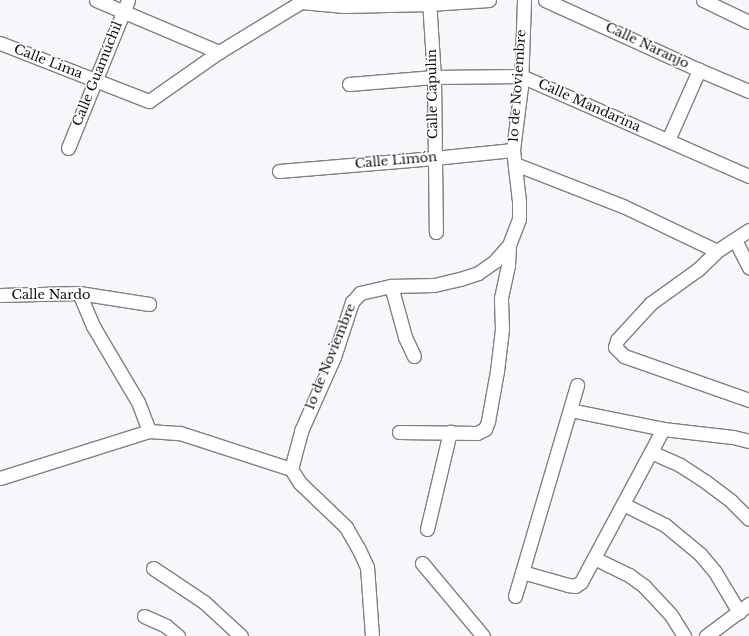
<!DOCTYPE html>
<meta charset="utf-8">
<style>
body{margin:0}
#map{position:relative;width:749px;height:636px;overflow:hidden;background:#f6f7fb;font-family:"Libre Baskerville",serif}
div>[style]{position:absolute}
.roads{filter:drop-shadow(1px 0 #808084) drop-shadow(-1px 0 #808084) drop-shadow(0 1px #808084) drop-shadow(0 -1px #808084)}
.minor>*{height:13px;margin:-6.5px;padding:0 6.5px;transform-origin:6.5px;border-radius:6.5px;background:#fff}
span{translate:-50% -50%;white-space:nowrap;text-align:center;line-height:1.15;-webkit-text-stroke:3px #fff;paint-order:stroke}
.street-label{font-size:13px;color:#111112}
</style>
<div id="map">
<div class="roads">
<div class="minor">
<div style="left:96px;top:0;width:134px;rotate:22.9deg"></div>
<div style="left:429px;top:0;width:77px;rotate:86.3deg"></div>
<div style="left:434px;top:77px;width:155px;rotate:89.3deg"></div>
<div style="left:545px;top:0;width:169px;rotate:24.4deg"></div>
<div style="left:699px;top:70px;width:54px;rotate:22.8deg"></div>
<div style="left:703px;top:0;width:51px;rotate:25.6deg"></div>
<div style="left:0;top:43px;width:160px;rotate:21.3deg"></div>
<div style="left:149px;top:101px;width:85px;rotate:-35deg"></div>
<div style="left:219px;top:52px;width:96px;rotate:-31.4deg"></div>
<div style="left:301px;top:2px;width:43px;rotate:5.3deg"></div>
<div style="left:344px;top:6px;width:86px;rotate:-1.3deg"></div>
<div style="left:430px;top:4px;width:59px;rotate:-3.9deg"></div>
<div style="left:349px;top:84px;width:85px;rotate:-4.7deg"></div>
<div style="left:434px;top:77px;width:87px;rotate:-0.7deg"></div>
<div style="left:521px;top:76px;width:249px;rotate:23.7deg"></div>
<div style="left:668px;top:140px;width:77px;rotate:-66.1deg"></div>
<div style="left:68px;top:148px;width:160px;rotate:-67.9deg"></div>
<div style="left:515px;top:164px;width:116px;rotate:21.3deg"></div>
<div style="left:623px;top:206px;width:104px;rotate:25.6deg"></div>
<div style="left:279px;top:171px;width:156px;rotate:-4.8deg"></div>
<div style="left:434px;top:158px;width:79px;rotate:-5.8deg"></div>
<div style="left:749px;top:230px;width:38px;rotate:147deg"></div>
<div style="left:717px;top:251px;width:28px;rotate:136deg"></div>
<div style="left:697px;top:270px;width:57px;rotate:144.3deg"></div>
<div style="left:651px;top:303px;width:50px;rotate:132.6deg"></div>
<div style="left:617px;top:340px;width:7px;rotate:106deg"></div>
<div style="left:615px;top:347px;width:13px;rotate:45deg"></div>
<div style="left:624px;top:356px;width:133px;rotate:19.4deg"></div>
<div style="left:735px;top:240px;width:31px;rotate:63deg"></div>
<div style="left:391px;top:286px;width:53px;rotate:74.6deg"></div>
<div style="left:405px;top:337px;width:21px;rotate:65deg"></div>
<div style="left:79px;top:293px;width:36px;rotate:67deg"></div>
<div style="left:93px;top:326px;width:88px;rotate:59.4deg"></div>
<div style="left:138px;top:402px;width:31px;rotate:69deg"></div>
<div style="left:0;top:295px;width:79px;rotate:-1.5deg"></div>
<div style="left:79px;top:293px;width:71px;rotate:8.9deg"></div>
<div style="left:570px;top:410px;width:95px;rotate:11.5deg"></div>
<div style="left:663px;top:429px;width:70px;rotate:6.5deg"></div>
<div style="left:733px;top:437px;width:16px;rotate:14deg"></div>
<div style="left:399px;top:432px;width:78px;rotate:0.7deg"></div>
<div style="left:477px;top:433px;width:9px;rotate:-27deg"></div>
<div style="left:485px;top:429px;width:9px;rotate:-69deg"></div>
<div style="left:488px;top:421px;width:51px;rotate:-79.8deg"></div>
<div style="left:497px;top:371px;width:42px;rotate:-83.2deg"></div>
<div style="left:502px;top:329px;width:31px;rotate:-92deg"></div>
<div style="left:501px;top:298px;width:34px;rotate:-78deg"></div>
<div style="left:508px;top:265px;width:20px;rotate:-87deg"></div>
<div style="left:651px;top:452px;width:32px;rotate:24deg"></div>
<div style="left:680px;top:465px;width:31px;rotate:33deg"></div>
<div style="left:706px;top:482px;width:31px;rotate:37deg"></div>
<div style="left:731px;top:501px;width:25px;rotate:45deg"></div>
<div style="left:0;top:478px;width:156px;rotate:-17.5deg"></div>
<div style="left:149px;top:431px;width:31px;rotate:4deg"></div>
<div style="left:180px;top:433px;width:117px;rotate:18deg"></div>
<div style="left:623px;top:504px;width:47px;rotate:26.6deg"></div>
<div style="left:665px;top:525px;width:45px;rotate:39.6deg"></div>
<div style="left:700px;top:554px;width:23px;rotate:50deg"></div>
<div style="left:715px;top:572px;width:47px;rotate:59deg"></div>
<div style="left:427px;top:529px;width:100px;rotate:-76.7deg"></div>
<div style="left:594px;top:558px;width:39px;rotate:26deg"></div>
<div style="left:629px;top:575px;width:19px;rotate:36deg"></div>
<div style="left:644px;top:586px;width:40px;rotate:47deg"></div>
<div style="left:671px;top:615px;width:25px;rotate:58deg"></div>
<div style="left:422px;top:563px;width:95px;rotate:50.1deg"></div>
<div style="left:153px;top:568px;width:61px;rotate:33.7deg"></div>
<div style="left:204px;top:602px;width:50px;rotate:42.6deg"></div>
<div style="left:522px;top:572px;width:48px;rotate:15.8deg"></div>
<div style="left:568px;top:585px;width:7px;rotate:8deg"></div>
<div style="left:575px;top:586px;width:7px;rotate:-34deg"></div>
<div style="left:581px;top:582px;width:174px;rotate:-61.8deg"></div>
<div style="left:515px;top:596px;width:220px;rotate:-73.6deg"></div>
<div style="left:144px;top:616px;width:24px;rotate:24deg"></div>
<div style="left:166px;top:626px;width:16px;rotate:40deg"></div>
<div style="left:372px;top:636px;width:69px;rotate:-94.1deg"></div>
<div style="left:367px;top:567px;width:21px;rotate:-115deg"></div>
<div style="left:358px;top:548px;width:24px;rotate:-120deg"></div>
<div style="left:346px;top:527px;width:64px;rotate:-136.3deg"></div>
<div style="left:300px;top:483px;width:17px;rotate:-123deg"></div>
<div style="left:291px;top:469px;width:39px;rotate:-75deg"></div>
<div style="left:301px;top:431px;width:81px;rotate:-66deg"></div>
<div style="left:334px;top:357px;width:58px;rotate:-71.9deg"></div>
<div style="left:352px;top:302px;width:12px;rotate:-48deg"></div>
<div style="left:360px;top:293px;width:32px;rotate:-13deg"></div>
<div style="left:391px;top:286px;width:43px;rotate:-1.3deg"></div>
<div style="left:434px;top:285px;width:27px;rotate:-13deg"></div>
<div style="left:460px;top:279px;width:19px;rotate:-18deg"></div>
<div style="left:478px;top:273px;width:21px;rotate:-35deg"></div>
<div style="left:495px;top:261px;width:21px;rotate:-49deg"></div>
<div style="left:509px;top:245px;width:28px;rotate:-69deg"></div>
<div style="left:519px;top:219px;width:18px;rotate:-90deg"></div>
<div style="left:519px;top:201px;width:51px;rotate:-96.7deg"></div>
<div style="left:513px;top:150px;width:64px;rotate:-82.8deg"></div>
<div style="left:521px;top:87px;width:87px;rotate:-88deg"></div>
<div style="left:706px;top:636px;width:54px;rotate:-36.7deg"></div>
</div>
</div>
<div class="street-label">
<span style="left:647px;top:46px;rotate:25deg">Calle Naranjo</span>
<span style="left:48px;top:62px;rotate:21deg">Calle Lima</span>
<span style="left:98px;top:74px;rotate:-68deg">Calle Guamúchil</span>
<span style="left:518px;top:86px;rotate:-86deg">1o de Noviembre</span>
<span style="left:433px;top:94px;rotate:-91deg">Calle Capulín</span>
<span style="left:589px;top:106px;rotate:24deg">Calle Mandarina</span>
<span style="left:396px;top:161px;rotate:-5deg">Calle Limón</span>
<span style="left:51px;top:295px">Calle Nardo</span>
<span style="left:331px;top:357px;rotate:-68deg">1o de Noviembre</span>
</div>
</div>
